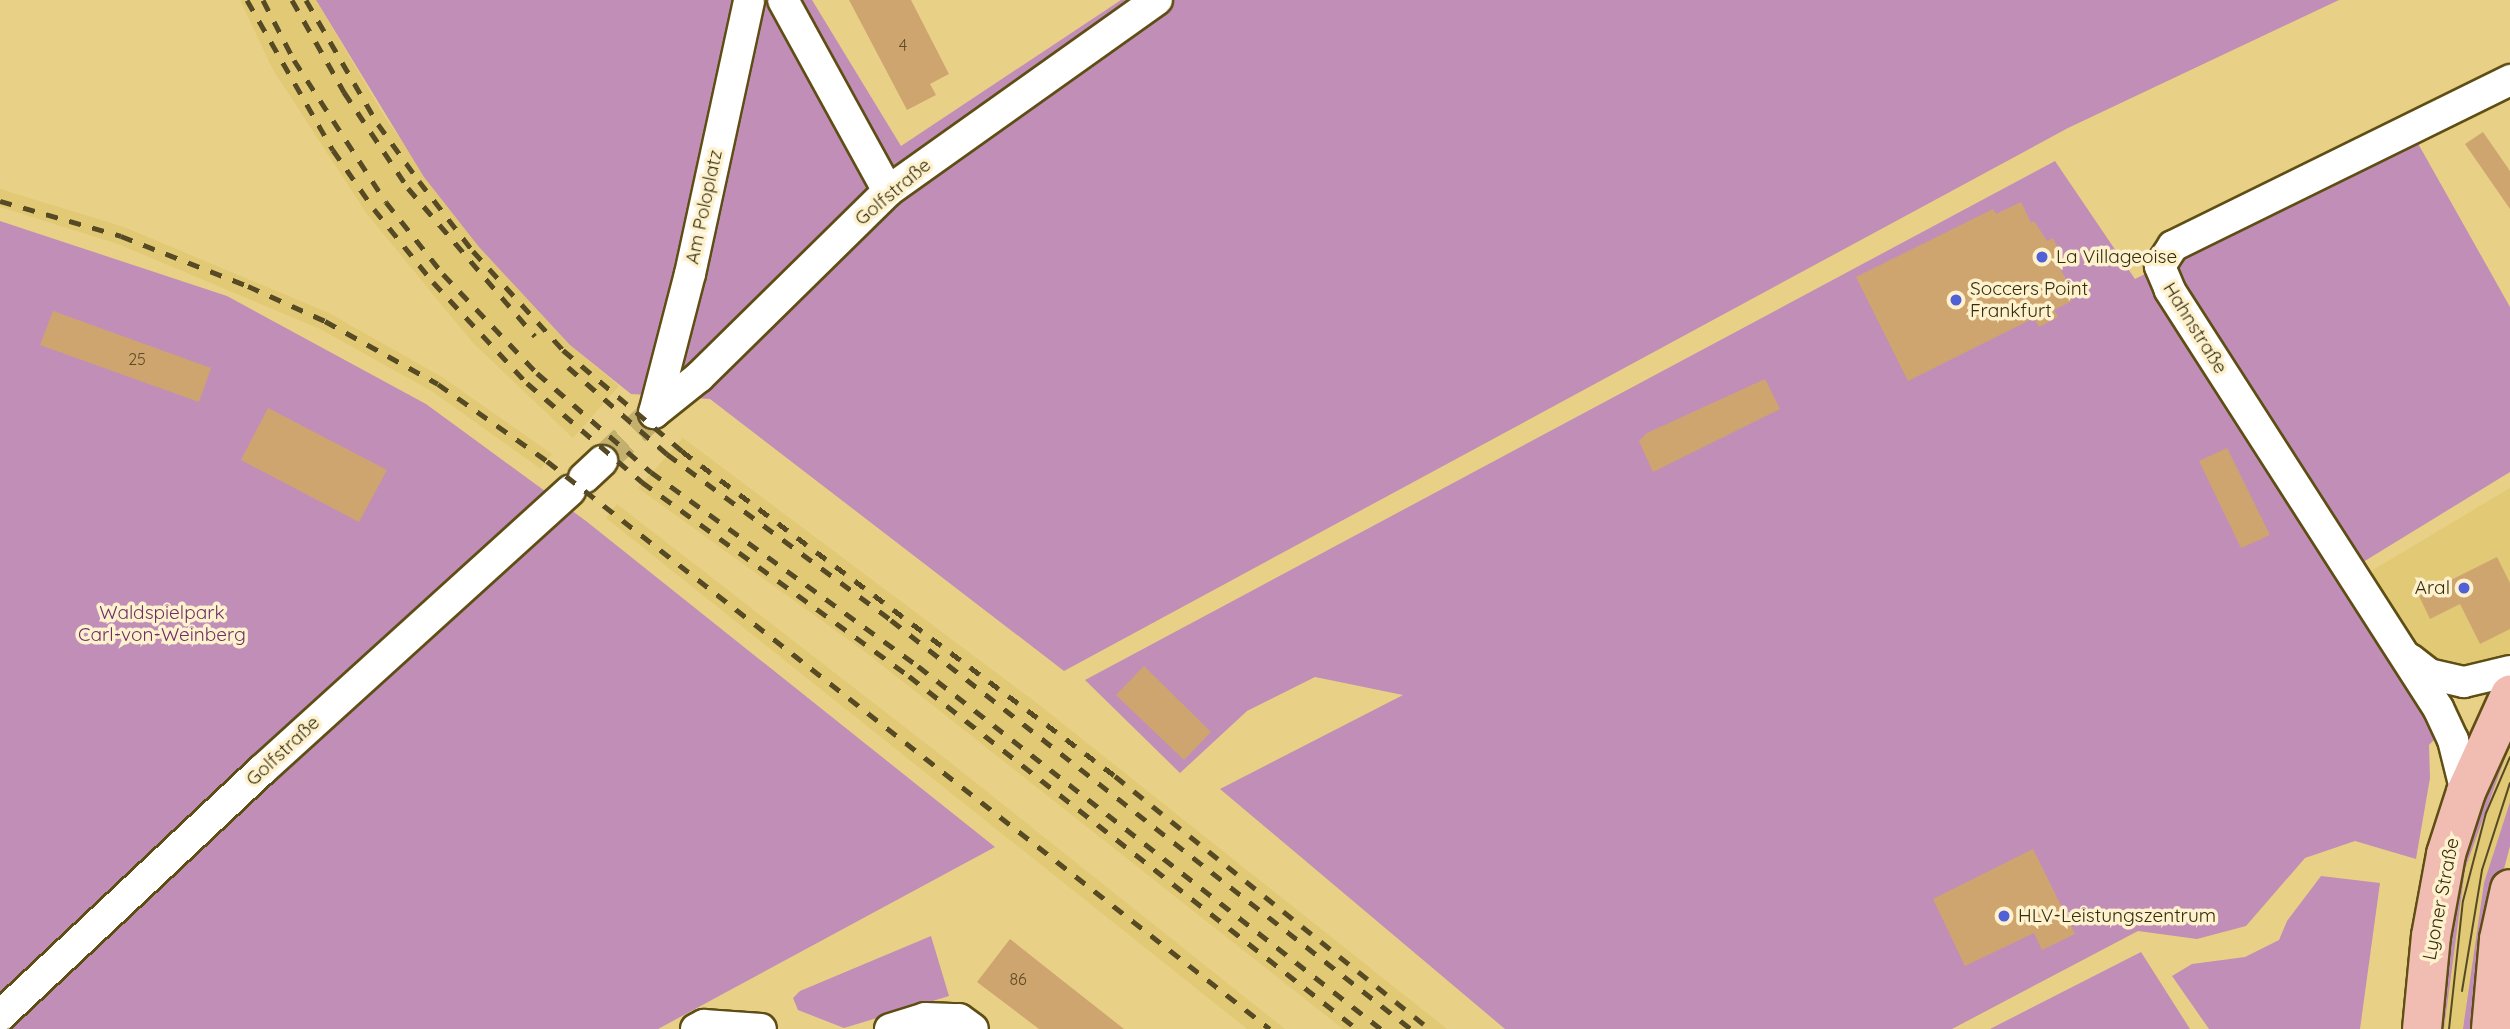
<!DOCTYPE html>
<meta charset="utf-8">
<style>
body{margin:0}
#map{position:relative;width:2510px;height:1029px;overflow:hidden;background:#e8d186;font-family:Quicksand,sans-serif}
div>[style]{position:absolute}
.built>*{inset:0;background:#e2c976}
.green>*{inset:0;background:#c18eb8}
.building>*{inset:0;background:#cfa56f}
.minor-tunnel>*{height:30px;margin-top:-15px;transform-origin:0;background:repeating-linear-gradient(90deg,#c4b06e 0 30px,transparent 0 45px)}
.roads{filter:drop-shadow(2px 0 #5f4e14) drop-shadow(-2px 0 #5f4e14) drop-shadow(0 2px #5f4e14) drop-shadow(0 -2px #5f4e14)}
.minor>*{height:30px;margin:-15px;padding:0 15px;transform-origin:15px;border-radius:15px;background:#fff}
.major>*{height:38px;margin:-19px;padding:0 19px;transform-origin:19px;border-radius:19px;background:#f1bcb1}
.tram>*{height:2px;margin:-1px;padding:0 1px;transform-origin:1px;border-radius:1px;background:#554a23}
.rail>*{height:5px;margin-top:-2.5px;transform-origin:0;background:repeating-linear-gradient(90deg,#554a23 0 12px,transparent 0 24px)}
.dots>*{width:19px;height:19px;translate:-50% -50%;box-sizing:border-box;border:4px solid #fef2ce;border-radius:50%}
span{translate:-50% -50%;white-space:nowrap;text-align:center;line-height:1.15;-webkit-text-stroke:7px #fef2ce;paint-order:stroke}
.number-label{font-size:16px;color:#5c4a26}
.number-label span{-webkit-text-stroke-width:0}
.street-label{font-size:19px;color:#352c0d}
.poi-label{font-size:19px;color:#352c0d}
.left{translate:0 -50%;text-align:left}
.right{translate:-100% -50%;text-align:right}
.park-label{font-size:19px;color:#6d2e65}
</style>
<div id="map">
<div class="built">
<div style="clip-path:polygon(240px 0,316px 0,386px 119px,479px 247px,570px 345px,619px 386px,573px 438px,473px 343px,367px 214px,273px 70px)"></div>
<div style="clip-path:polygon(0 189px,124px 227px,329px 313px,442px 377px,552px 454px,541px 469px,433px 392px,320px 329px,118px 244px,0 207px)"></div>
<div style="clip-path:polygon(683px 438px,1038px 704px,1447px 1029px,1343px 1029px,864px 651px,638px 488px)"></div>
<div style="clip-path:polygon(2510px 488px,2510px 653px,2483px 667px,2453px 667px,2425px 654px,2373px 578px,2373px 570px)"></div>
<div style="clip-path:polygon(617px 504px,946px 759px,1285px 1029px,1247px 1029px,606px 518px)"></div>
<div style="clip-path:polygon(2510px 717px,2510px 846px,2494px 907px,2480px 1029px,2439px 1029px,2454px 900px)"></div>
</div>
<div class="green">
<div style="clip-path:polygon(316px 0,812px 0,901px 146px,1121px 0,2339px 0,2068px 128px,1064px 671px,710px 399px,631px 394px,570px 345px,479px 247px,424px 177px)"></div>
<div style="clip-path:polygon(2416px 140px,2510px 307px,2510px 472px,2337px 578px,2419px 700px,2437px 737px,2429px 745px,2430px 778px,2416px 859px,2355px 841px,2305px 858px,2246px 926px,2197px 939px,2138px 931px,1952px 1029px,1505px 1029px,1220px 789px,1403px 695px,1315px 677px,1247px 711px,1180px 773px,1085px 680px,2055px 161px,2135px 279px)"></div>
<div style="clip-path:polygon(0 221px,227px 296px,426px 404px,586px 521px,995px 847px,658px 1029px,0 1029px)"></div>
<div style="clip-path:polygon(2510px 717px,2510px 744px,2465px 869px,2444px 1029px,2439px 1029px,2462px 867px)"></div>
<div style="clip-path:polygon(2510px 802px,2510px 846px,2494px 907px,2480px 1029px,2463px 1029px,2484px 883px)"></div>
<div style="clip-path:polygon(2321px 876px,2380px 883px,2360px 1029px,2209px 1029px,2172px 976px,2192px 964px,2245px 957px,2279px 940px,2287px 921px)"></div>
<div style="clip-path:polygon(931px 936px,949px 996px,844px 1028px,798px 1010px,793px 998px,800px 991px)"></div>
<div style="clip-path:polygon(2141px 952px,2190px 1029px,1990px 1029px)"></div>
</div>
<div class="building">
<div style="clip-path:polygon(849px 0,911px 0,949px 74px,930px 84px,936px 95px,907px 110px)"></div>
<div style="clip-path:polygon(2483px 132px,2510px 171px,2510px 209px,2465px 144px)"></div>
<div style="clip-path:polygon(2021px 202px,2031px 223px,2034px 221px,2047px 241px,2053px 238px,2062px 257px,2056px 261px,2072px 290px,2068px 292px,2072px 301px,2054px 310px,2058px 317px,2039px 327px,2034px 318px,1908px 381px,1856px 277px,1993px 209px,1996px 214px)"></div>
<div style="clip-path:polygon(53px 311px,211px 368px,199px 402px,40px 345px)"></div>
<div style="clip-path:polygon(1765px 379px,1780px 409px,1653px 472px,1639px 441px,1647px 433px)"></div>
<div style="clip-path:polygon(268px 408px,387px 470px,359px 522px,241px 460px)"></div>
<div style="clip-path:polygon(2227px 448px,2270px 535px,2241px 548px,2199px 461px)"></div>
<div style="clip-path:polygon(2497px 557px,2510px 583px,2510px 629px,2480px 644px,2460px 604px,2430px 619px,2419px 596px)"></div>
<div style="clip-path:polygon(1144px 666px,1211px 732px,1184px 760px,1116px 695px)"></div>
<div style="clip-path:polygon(2033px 849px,2075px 934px,2042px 950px,2034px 933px,1965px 966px,1933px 899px)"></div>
<div style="clip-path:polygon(1010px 939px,1058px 977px,1124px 1029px,1039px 1029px,977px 982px)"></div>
</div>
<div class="minor-tunnel">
<div style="left:602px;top:461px;width:71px;rotate:-42.7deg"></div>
</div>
<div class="roads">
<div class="minor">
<div style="left:783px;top:0;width:218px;rotate:61.2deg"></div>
<div style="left:654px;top:413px;width:58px;rotate:-38.7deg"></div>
<div style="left:699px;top:377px;width:265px;rotate:-44.5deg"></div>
<div style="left:888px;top:191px;width:330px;rotate:-35.4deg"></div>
<div style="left:654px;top:413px;width:144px;rotate:-75.5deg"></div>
<div style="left:690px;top:274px;width:280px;rotate:-77.8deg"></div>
<div style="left:584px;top:478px;width:25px;rotate:-43deg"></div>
<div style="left:2410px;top:659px;width:24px;rotate:38deg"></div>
<div style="left:2429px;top:674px;width:36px;rotate:13deg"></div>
<div style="left:2464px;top:682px;width:47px;rotate:-13.4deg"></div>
<div style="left:2466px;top:792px;width:54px;rotate:-104deg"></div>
<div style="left:2453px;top:740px;width:35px;rotate:-115deg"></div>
<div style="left:2438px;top:708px;width:497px;rotate:-122.7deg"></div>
<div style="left:2170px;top:290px;width:26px;rotate:-113deg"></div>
<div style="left:2160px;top:266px;width:24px;rotate:-57deg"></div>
<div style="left:2173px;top:246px;width:376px;rotate:-26.2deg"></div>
<div style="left:0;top:1016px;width:359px;rotate:-43.2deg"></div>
<div style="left:262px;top:770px;width:416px;rotate:-42.2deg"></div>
<div style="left:696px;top:1029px;width:9px;rotate:-27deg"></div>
<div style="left:704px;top:1025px;width:57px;rotate:4deg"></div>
<div style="left:890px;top:1029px;width:37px;rotate:-17deg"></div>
<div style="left:925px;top:1018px;width:34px;rotate:2deg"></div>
<div style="left:959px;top:1019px;width:17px;rotate:36deg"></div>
</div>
<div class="major">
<div style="left:2422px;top:1029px;width:93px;rotate:-84.5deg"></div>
<div style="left:2431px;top:936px;width:83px;rotate:-79.6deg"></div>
<div style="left:2446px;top:854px;width:65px;rotate:-72.1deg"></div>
<div style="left:2466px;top:792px;width:107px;rotate:-65.6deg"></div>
<div style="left:2491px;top:1029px;width:90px;rotate:-84.9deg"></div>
<div style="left:2499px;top:939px;width:51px;rotate:-77.6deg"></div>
</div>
</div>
<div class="tram">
<div style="left:2462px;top:991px;width:123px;rotate:-80.6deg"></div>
<div style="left:2482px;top:870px;width:91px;rotate:-72.2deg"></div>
<div style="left:2449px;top:1029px;width:129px;rotate:-83.8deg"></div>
<div style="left:2463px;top:901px;width:91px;rotate:-75.4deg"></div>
<div style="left:2486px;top:813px;width:61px;rotate:-66.8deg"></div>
</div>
<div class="rail">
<div style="left:247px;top:0;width:173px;rotate:60.2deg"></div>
<div style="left:333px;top:150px;width:72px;rotate:55.2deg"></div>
<div style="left:374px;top:209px;width:94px;rotate:51.1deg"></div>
<div style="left:433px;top:282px;width:138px;rotate:47.1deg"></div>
<div style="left:527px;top:383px;width:152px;rotate:40.7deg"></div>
<div style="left:642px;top:482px;width:330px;rotate:36deg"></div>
<div style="left:909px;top:676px;width:570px;rotate:38.24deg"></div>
<div style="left:263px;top:0;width:68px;rotate:62.7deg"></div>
<div style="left:294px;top:60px;width:169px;rotate:57.1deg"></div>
<div style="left:386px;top:202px;width:92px;rotate:51.6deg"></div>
<div style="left:443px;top:274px;width:137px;rotate:46.5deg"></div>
<div style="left:537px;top:373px;width:151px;rotate:41deg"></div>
<div style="left:651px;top:472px;width:330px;rotate:36deg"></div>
<div style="left:918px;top:666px;width:588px;rotate:38.1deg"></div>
<div style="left:292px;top:0;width:106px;rotate:60.5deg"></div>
<div style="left:344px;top:92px;width:115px;rotate:56.3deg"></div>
<div style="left:408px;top:188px;width:195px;rotate:49.4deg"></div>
<div style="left:306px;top:0;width:143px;rotate:59.9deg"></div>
<div style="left:378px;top:124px;width:70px;rotate:54.3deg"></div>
<div style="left:419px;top:181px;width:88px;rotate:52.4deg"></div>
<div style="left:473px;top:251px;width:134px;rotate:47.7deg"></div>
<div style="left:563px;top:350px;width:156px;rotate:40.3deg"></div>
<div style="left:682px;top:451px;width:541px;rotate:36.89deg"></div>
<div style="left:1115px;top:776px;width:404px;rotate:38.8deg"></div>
<div style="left:0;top:201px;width:126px;rotate:16.1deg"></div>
<div style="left:121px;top:236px;width:136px;rotate:21.5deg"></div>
<div style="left:248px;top:286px;width:85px;rotate:24.4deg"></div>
<div style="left:325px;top:321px;width:129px;rotate:29.1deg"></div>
<div style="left:438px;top:384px;width:133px;rotate:35.2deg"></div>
<div style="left:547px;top:461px;width:919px;rotate:38.15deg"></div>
<div style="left:568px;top:367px;width:132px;rotate:41.3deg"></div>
<div style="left:667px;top:454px;width:279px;rotate:36.5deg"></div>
<div style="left:891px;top:620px;width:662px;rotate:38.19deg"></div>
</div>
<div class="dots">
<div style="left:2042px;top:257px;background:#5061d7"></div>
<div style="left:1956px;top:300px;background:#5061d7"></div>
<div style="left:2464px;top:588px;background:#5061d7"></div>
<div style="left:2004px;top:916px;background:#5061d7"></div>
</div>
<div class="number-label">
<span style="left:903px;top:45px">4</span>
<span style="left:137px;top:359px">25</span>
<span style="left:1018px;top:979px">86</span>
</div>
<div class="street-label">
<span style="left:893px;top:192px;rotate:-40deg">Golfstraße</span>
<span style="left:704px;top:207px;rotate:-78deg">Am Poloplatz</span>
<span style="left:2195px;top:328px;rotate:58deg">Hahnstraße</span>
<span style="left:283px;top:751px;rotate:-43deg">Golfstraße</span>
<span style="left:2441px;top:899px;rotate:-79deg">Lyoner Straße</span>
</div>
<div class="poi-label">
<span class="left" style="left:2056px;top:257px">La Villageoise</span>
<span class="left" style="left:1970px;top:300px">Soccers Point<br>Frankfurt</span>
<span class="right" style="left:2450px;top:588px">Aral</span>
<span class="left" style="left:2018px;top:916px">HLV-Leistungszentrum</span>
</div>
<div class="park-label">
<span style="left:162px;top:624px">Waldspielpark<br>Carl-von-Weinberg</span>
</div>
</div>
